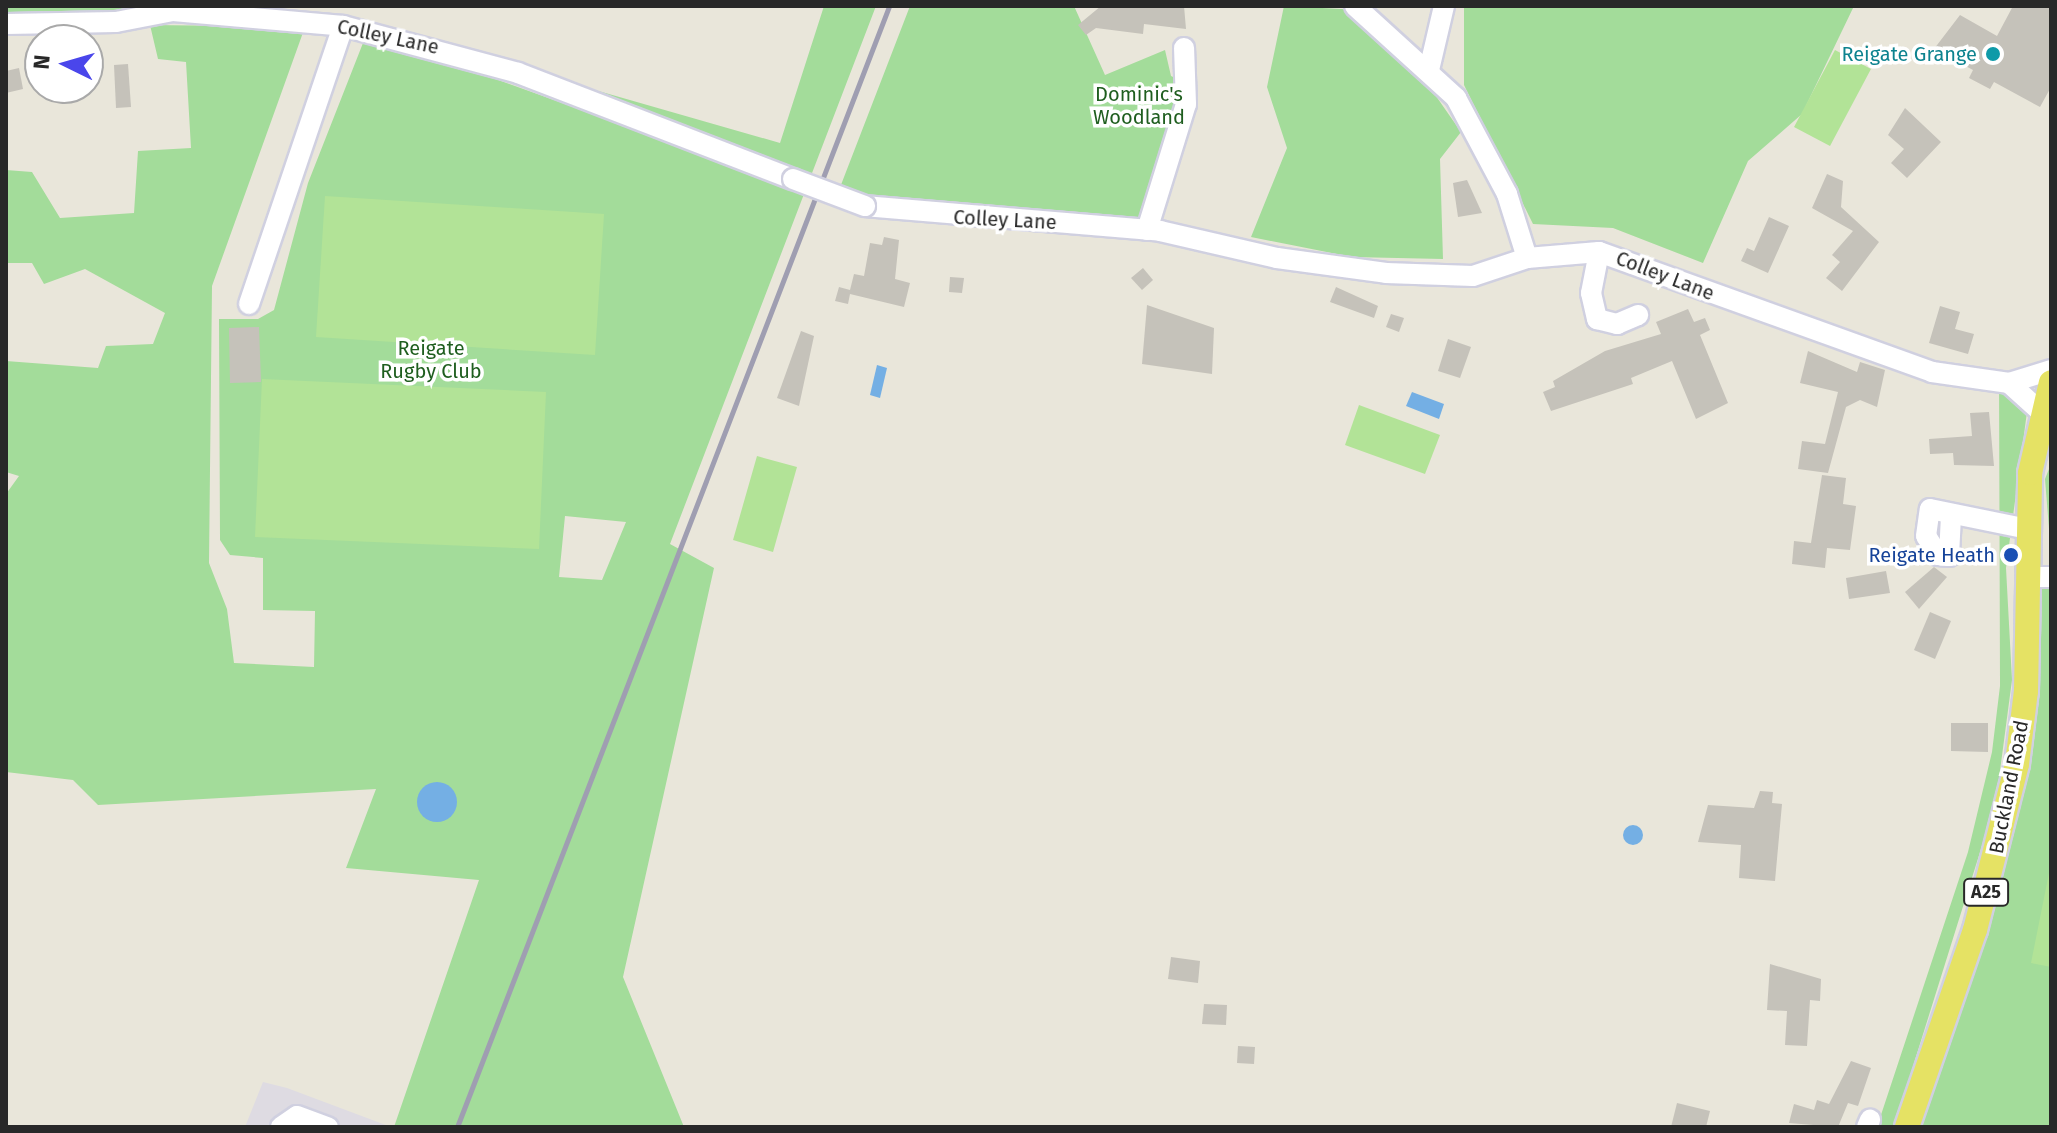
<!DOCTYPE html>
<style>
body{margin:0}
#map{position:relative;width:2057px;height:1133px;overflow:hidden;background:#e9e6da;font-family:"Fira Sans",sans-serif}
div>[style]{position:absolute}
.industrial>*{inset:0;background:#dedbe2}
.green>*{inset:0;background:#a3dc9a}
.pitch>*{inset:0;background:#b2e397}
.water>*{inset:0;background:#74afe4}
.round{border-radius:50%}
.building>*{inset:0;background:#c5c2ba}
.roads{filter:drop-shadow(2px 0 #d0d0e0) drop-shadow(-2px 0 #d0d0e0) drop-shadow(0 2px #d0d0e0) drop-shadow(0 -2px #d0d0e0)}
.minor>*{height:20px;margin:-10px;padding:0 10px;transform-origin:10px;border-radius:10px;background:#fff}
.major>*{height:24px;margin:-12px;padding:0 12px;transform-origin:12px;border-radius:12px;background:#e5e264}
.rail>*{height:5px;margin:-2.5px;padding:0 2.5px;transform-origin:2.5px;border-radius:2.5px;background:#9f9eb1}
.bridges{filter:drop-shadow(2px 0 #d0d0e0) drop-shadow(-2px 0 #d0d0e0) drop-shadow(0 2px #d0d0e0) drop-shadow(0 -2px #d0d0e0)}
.minor-bridge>*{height:20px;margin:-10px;padding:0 10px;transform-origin:10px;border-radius:10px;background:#fff}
.dots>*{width:22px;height:22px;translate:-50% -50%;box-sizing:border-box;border:4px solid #fff;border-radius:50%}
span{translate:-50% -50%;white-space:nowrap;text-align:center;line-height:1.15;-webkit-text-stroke:7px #fff;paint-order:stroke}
.shield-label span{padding:2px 6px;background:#fff;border:2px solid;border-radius:6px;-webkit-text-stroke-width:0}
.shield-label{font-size:18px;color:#282828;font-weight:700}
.street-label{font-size:20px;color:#282828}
.culture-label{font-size:20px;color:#0d838f}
.right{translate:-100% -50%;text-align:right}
.park-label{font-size:20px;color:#1f5e1f}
.transit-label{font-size:20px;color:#164399}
.frame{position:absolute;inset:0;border:8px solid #282828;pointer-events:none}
.north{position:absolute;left:24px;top:24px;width:80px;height:80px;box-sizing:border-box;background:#fff;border:2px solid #a9a9a9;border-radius:50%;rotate:275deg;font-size:22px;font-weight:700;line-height:32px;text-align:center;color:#282828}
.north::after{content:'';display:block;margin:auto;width:28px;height:36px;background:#4a46eb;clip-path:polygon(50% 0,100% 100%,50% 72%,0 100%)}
</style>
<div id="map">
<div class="industrial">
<div style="clip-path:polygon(263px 1082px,287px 1088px,391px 1127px,245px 1127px)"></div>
</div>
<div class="green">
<div style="clip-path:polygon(6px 6px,275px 6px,245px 15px,6px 24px)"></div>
<div style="clip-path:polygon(evenodd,824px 6px,876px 6px,670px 544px,714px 568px,623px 977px,684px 1127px,394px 1127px,479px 880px,346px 868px,376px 789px,98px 805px,73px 780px,6px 772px,6px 494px,19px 476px,6px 472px,6px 361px,98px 368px,106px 346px,153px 344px,165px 313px,85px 269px,44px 284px,32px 263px,6px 263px,6px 170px,32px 172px,60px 218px,134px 213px,138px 151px,191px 148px,186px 62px,158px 59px,150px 25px,305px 27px,212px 286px,209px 563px,227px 609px,234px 663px,314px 667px,315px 611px,263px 610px,263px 558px,230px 555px,220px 540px,219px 319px,258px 319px,274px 310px,308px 183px,363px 43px,437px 58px,579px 109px,588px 88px,780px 143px,824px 6px,565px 516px,626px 522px,602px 580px,559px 577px,565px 516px)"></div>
<div style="clip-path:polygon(910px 6px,1074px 6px,1105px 75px,1165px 50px,1171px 76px,1184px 82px,1144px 218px,866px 201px,839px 190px)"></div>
<div style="clip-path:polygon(1284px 6px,1360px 10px,1422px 76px,1461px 132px,1440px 159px,1443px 259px,1352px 257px,1251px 237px,1287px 148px,1267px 87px)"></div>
<div style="clip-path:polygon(1464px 6px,1854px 6px,1802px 114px,1748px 161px,1703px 263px,1613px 228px,1533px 224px,1464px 85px)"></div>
<div style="clip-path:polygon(1999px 371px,2005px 391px,2027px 412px,2006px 568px,2012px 680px,1996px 801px,1894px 1127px,1877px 1127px,1968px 852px,1992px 752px,2000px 686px)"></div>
<div style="clip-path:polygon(2051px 464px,2051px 553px,2045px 479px)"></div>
<div style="clip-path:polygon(2027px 577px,2051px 577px,2051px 1127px,1907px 1127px,2007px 815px)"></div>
</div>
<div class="pitch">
<div style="clip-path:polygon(1835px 50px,1871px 69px,1830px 146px,1794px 127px)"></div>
<div style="clip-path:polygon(325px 196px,604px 214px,595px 355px,316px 337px)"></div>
<div style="clip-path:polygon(262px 379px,546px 392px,539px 549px,255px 537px)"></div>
<div style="clip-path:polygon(1359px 405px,1440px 435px,1425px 474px,1345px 445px)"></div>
<div style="clip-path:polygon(757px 456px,797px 467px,773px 552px,733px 540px)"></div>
<div style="clip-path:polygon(2051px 863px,2051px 967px,2031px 963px)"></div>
</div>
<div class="water">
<div style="clip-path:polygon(877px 365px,887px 368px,880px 398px,870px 395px)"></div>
<div style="clip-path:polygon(1412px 392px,1444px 404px,1439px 419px,1406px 406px)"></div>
<div class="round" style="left:417px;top:782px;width:40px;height:40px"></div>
<div class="round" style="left:1623px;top:825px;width:20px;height:20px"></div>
</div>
<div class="building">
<div style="clip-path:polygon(1101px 6px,1184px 6px,1186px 29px,1144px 24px,1143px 34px,1096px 28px,1086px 35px,1078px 25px)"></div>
<div style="clip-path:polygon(2013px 6px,2051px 6px,2051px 87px,2040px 107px,1994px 82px,1990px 89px,1969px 78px,1973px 70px,1934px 49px,1960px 15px,1997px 36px)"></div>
<div style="clip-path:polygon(128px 64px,131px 107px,116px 108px,114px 65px)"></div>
<div style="clip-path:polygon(19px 68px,23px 89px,6px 93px,6px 71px)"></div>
<div style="clip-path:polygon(1905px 108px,1941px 142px,1907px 178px,1891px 163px,1904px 149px,1888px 135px)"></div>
<div style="clip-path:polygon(1827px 174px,1843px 181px,1841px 207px,1879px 242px,1842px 291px,1826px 278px,1840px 262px,1832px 255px,1853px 231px,1812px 208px)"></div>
<div style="clip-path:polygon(1467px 180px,1482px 213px,1458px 217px,1453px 183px)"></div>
<div style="clip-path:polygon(1769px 217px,1789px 226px,1768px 273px,1741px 261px,1747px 248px,1754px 251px)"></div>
<div style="clip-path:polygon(884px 237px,899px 240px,895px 279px,910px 283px,904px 307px,850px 294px,848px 304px,835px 301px,839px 287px,850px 290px,854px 274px,864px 276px,870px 243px,882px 245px)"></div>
<div style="clip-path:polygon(1143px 268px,1153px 280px,1142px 290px,1131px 278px)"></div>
<div style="clip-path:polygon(950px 277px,964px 278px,962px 293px,949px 292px)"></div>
<div style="clip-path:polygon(1336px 287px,1378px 306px,1374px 318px,1330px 302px)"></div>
<div style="clip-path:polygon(1147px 305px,1214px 328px,1212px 374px,1142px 364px)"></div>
<div style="clip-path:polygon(1940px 306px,1960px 312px,1955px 329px,1974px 334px,1968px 354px,1929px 343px)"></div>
<div style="clip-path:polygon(1688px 309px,1694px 322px,1705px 318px,1710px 330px,1700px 335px,1728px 403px,1696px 419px,1672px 361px,1631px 378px,1633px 384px,1551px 411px,1543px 392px,1555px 387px,1553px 381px,1605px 351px,1661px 334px,1656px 322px)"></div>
<div style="clip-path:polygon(1391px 314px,1404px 318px,1399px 332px,1386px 327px)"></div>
<div style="clip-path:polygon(259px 327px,261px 382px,230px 383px,229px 328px)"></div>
<div style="clip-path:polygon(801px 331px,814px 336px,799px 406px,777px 398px)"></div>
<div style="clip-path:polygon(1448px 339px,1471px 347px,1460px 378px,1438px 371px)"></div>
<div style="clip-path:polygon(1808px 351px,1857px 372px,1860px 362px,1885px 370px,1877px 407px,1860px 400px,1846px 407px,1828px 473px,1798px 469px,1802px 441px,1825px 444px,1838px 392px,1800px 383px)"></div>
<div style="clip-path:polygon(1989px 412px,1994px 466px,1954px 465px,1953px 453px,1930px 454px,1929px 439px,1972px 436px,1970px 413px)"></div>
<div style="clip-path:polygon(1822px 475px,1846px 478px,1843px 504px,1856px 506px,1850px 550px,1827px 548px,1825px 568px,1792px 564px,1794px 541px,1811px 543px)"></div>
<div style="clip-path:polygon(1934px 567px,1947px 577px,1919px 609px,1905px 592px)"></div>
<div style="clip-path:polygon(1886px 571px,1890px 593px,1849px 599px,1846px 578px)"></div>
<div style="clip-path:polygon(1930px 612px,1951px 621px,1935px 659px,1914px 650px)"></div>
<div style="clip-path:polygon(1951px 723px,1988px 723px,1988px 752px,1951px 751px)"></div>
<div style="clip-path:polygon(1760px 791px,1773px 792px,1772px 803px,1782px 804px,1775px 881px,1739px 878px,1741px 845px,1698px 842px,1708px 805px,1754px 808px)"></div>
<div style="clip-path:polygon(1171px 957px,1200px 961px,1198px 983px,1168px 979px)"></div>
<div style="clip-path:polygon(1770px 964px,1821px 979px,1820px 1001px,1810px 1000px,1807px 1046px,1785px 1045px,1787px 1011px,1767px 1010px)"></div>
<div style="clip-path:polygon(1204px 1004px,1227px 1005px,1226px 1025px,1202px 1024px)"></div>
<div style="clip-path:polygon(1238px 1046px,1255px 1047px,1254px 1064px,1237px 1063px)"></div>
<div style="clip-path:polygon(1851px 1061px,1871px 1068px,1858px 1106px,1848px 1103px,1838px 1127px,1789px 1123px,1794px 1104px,1814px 1110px,1817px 1100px,1829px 1104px)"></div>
<div style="clip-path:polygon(1677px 1103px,1710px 1111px,1706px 1127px,1671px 1127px)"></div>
</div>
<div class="roads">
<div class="minor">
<div style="left:1355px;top:6px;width:137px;rotate:42.3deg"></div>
<div style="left:1456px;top:98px;width:109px;rotate:62deg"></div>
<div style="left:1507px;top:194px;width:67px;rotate:72.6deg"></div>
<div style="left:6px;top:24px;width:110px;rotate:-1deg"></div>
<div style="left:116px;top:22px;width:58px;rotate:-10.9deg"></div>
<div style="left:173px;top:11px;width:171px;rotate:5deg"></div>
<div style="left:343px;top:26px;width:181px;rotate:15deg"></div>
<div style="left:518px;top:73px;width:295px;rotate:21.1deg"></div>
<div style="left:1429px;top:70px;width:66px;rotate:-76.8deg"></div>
<div style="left:865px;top:206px;width:296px;rotate:4.8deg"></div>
<div style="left:1160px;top:231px;width:120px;rotate:13deg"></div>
<div style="left:1277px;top:258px;width:110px;rotate:7.8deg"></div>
<div style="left:1386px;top:273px;width:87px;rotate:2deg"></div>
<div style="left:1473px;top:276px;width:57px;rotate:-18.4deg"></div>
<div style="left:1527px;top:258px;width:72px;rotate:-4.8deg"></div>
<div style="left:1599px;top:252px;width:354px;rotate:19.8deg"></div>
<div style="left:1932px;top:372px;width:78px;rotate:8.1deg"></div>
<div style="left:2009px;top:383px;width:44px;rotate:-17.2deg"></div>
<div style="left:1147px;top:230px;width:132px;rotate:-72.8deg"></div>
<div style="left:1186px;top:104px;width:56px;rotate:-92deg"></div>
<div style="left:1599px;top:252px;width:42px;rotate:101deg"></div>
<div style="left:1591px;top:293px;width:27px;rotate:77deg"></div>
<div style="left:1597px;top:319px;width:21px;rotate:14deg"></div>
<div style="left:1617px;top:324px;width:23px;rotate:-23deg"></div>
<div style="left:249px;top:304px;width:293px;rotate:-71.3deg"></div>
<div style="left:2009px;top:383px;width:43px;rotate:42.2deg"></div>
<div style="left:1951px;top:516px;width:40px;rotate:92.9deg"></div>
<div style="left:1949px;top:556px;width:11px;rotate:-175deg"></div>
<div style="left:1938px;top:555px;width:22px;rotate:-122deg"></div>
<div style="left:1926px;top:536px;width:27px;rotate:-82deg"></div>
<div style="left:1930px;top:509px;width:100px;rotate:11.5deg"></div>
<div style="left:2027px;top:577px;width:24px"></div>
<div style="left:281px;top:1127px;width:19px;rotate:-35deg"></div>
<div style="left:297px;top:1116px;width:33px;rotate:20deg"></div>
<div style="left:1867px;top:1127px;width:8px;rotate:-67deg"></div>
</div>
<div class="major">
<div style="left:1907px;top:1127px;width:208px;rotate:-71deg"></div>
<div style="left:1975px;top:930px;width:171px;rotate:-75.8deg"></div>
<div style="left:2017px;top:764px;width:74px;rotate:-83deg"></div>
<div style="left:2026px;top:691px;width:218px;rotate:-88.9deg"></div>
<div style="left:2030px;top:473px;width:93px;rotate:-77deg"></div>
</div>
</div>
<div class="rail">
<div style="left:457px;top:1127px;width:1201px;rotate:-68.92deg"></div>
</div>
<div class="bridges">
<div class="minor-bridge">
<div style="left:793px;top:179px;width:77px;rotate:20.6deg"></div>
</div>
</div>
<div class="dots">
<div style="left:1993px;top:54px;background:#0f9aa8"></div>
<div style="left:2011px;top:555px;background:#1a4fb4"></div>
</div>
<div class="shield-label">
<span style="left:1986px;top:892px">A25</span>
</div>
<div class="street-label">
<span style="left:388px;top:37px;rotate:12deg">Colley Lane</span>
<span style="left:1005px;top:220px;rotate:3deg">Colley Lane</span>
<span style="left:1665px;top:276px;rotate:21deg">Colley Lane</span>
<span style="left:2009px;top:787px;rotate:-79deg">Buckland Road</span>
</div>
<div class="culture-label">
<span class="right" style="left:1977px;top:54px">Reigate Grange</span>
</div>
<div class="park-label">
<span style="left:1139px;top:106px">Dominic's<br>Woodland</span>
<span style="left:431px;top:360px">Reigate<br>Rugby Club</span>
</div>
<div class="transit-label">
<span class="right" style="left:1995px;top:555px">Reigate Heath</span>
</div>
<div class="frame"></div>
<div class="north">N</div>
</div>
